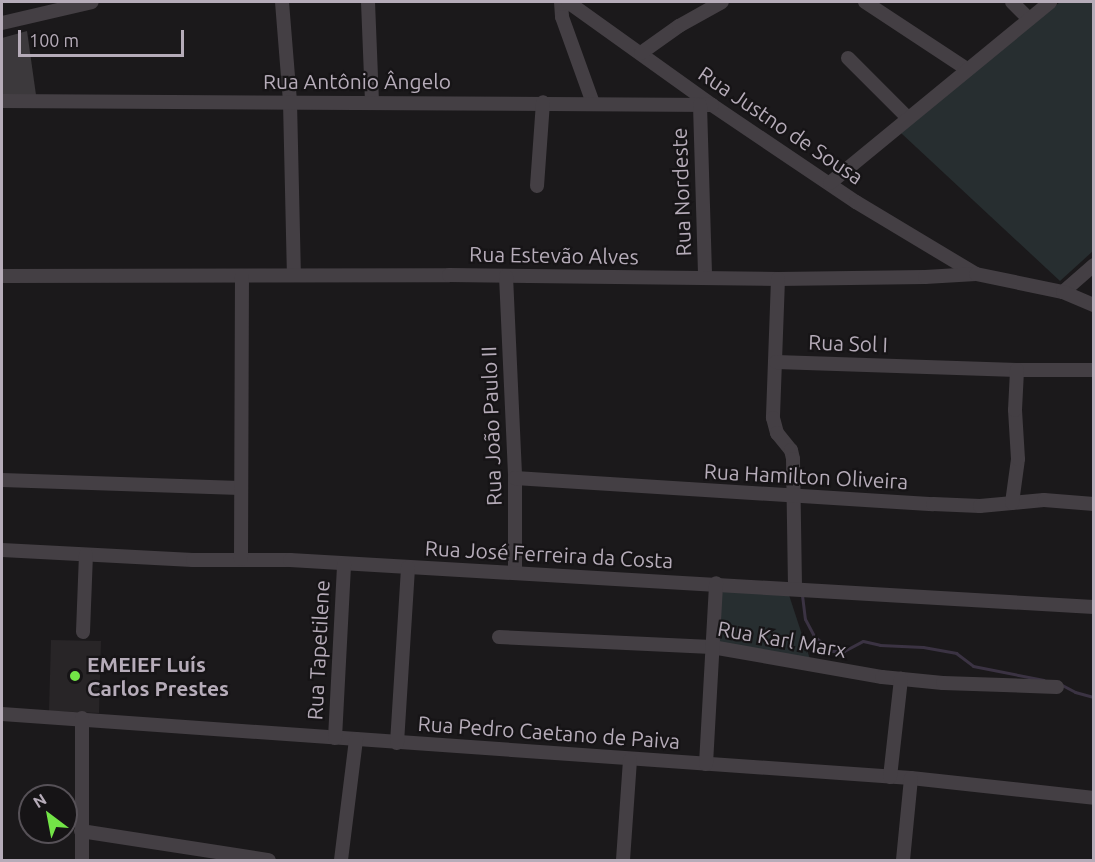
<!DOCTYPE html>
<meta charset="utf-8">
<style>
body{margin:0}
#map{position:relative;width:1095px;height:862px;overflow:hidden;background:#1b191b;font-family:Ubuntu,sans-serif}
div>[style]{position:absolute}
.built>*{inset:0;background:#282527}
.green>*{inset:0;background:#272e30}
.stream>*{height:3px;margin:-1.5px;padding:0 1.5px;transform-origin:1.5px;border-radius:1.5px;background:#3b3343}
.building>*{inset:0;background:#3c393c}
.minor>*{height:14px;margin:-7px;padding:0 7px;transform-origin:7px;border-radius:7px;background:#443f44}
.dots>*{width:16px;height:16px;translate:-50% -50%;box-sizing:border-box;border:3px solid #161416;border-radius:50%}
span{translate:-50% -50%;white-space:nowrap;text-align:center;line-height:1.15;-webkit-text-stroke:4.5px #161416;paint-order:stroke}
.street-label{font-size:21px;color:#b6acb9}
.poi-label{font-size:21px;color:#b6acb9;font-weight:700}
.left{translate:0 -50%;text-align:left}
.frame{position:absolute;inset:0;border:3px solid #b6acb9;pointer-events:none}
.north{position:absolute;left:18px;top:784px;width:60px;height:60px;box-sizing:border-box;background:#161416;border:2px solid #565157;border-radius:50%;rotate:328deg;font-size:16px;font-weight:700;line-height:24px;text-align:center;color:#b6acb9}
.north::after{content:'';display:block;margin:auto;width:21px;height:27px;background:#73e547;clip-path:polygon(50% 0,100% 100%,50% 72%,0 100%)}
.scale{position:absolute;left:18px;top:30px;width:166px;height:27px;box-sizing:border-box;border:3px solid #b6acb9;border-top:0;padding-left:8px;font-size:18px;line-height:21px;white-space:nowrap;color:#b6acb9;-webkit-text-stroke:4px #161416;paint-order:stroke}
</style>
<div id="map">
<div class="built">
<div style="clip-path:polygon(51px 640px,101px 641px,99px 713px,49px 711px)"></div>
</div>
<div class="green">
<div style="clip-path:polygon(1060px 2px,1093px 2px,1093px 251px,1060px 281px,901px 133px)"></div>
<div style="clip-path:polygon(729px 587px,788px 592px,810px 659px,721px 644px,717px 638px,720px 594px)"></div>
</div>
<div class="stream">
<div style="left:802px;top:595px;width:24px;rotate:83deg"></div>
<div style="left:805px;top:619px;width:19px;rotate:62deg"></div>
<div style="left:814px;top:636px;width:23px;rotate:41deg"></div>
<div style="left:831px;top:651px;width:13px"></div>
<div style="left:844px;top:651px;width:21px;rotate:-28deg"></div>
<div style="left:863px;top:641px;width:17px;rotate:13deg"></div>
<div style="left:880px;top:645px;width:43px;rotate:2.7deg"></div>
<div style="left:923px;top:647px;width:34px;rotate:10deg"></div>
<div style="left:956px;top:653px;width:21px;rotate:37deg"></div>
<div style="left:973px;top:666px;width:72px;rotate:11.2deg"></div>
<div style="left:1062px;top:685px;width:15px;rotate:28deg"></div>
<div style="left:1075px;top:692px;width:20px;rotate:15deg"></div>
</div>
<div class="building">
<div style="clip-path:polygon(27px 31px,36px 95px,2px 95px,2px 38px)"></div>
</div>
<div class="minor">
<div style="left:282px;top:2px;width:100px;rotate:85.4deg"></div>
<div style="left:290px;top:102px;width:173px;rotate:88.7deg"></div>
<div style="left:368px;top:2px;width:99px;rotate:87.7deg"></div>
<div style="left:561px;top:2px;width:15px;rotate:86deg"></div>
<div style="left:562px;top:17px;width:91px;rotate:70.2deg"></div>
<div style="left:568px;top:2px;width:177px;rotate:35.6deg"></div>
<div style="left:712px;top:105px;width:174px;rotate:34deg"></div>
<div style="left:856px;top:202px;width:140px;rotate:31deg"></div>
<div style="left:865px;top:2px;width:123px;rotate:33.4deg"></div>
<div style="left:1012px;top:2px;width:24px;rotate:45deg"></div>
<div style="left:2px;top:23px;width:92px;rotate:-13.1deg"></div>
<div style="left:641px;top:53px;width:47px;rotate:-35.4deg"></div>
<div style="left:679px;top:26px;width:49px;rotate:-29.2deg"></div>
<div style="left:848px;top:58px;width:85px;rotate:45deg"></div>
<div style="left:2px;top:101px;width:710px;rotate:0.32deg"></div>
<div style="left:700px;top:105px;width:173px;rotate:88.3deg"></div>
<div style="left:830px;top:183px;width:285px;rotate:-39.4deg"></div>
<div style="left:537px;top:186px;width:84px;rotate:-85.9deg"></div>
<div style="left:2px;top:276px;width:447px;rotate:-0.1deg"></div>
<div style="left:449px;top:275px;width:329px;rotate:0.7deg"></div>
<div style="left:778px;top:279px;width:147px;rotate:-0.8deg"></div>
<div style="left:925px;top:277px;width:51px;rotate:-3.4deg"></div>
<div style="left:976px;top:274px;width:89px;rotate:11.7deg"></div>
<div style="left:1063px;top:292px;width:41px;rotate:-41.1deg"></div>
<div style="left:506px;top:276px;width:202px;rotate:87.4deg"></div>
<div style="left:515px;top:478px;width:95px;rotate:90deg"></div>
<div style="left:778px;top:279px;width:139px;rotate:92.1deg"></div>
<div style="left:773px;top:418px;width:16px;rotate:75deg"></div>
<div style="left:777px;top:433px;width:22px;rotate:51deg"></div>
<div style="left:791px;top:450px;width:9px;rotate:77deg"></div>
<div style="left:793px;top:459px;width:130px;rotate:89.1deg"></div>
<div style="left:1063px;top:292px;width:34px;rotate:23deg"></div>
<div style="left:776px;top:362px;width:241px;rotate:1.9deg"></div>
<div style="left:1017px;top:370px;width:77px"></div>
<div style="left:515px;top:478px;width:419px;rotate:3.6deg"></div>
<div style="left:933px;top:504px;width:47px;rotate:2.4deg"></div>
<div style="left:980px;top:506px;width:64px;rotate:-5.4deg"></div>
<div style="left:1044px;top:500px;width:50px;rotate:4.6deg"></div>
<div style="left:2px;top:480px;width:238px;rotate:1.9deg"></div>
<div style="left:1012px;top:503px;width:44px;rotate:-82.2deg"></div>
<div style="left:1018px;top:459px;width:49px;rotate:-93.5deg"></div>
<div style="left:1015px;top:410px;width:40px;rotate:-87.1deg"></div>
<div style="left:2px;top:550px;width:191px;rotate:3deg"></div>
<div style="left:193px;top:560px;width:97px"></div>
<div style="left:290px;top:560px;width:805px;rotate:3.35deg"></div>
<div style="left:241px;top:559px;width:283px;rotate:-89.8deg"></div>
<div style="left:83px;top:632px;width:77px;rotate:-87.8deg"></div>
<div style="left:499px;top:637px;width:213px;rotate:2.7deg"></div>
<div style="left:712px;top:647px;width:173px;rotate:10deg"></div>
<div style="left:882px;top:677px;width:61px;rotate:5.6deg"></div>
<div style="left:943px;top:683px;width:114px;rotate:2deg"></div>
<div style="left:2px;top:714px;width:911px;rotate:4.03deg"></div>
<div style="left:911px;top:778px;width:184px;rotate:6.2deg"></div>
<div style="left:335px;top:738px;width:174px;rotate:-87deg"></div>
<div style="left:397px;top:743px;width:176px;rotate:-86.4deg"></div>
<div style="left:706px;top:764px;width:181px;rotate:-86.8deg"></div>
<div style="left:890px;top:777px;width:99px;rotate:-83.6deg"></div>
<div style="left:81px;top:831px;width:190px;rotate:8.8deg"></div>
<div style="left:82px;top:860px;width:142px;rotate:-90deg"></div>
<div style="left:341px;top:860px;width:122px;rotate:-82.9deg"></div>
<div style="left:623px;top:860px;width:100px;rotate:-86deg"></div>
<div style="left:903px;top:860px;width:82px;rotate:-84.4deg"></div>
</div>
<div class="dots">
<div style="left:75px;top:676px;background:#73e547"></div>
</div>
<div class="street-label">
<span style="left:357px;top:81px">Rua Antônio Ângelo</span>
<span style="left:781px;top:125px;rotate:34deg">Rua Justno de Sousa</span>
<span style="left:681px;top:192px;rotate:-92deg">Rua Nordeste</span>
<span style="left:554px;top:255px;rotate:1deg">Rua Estevão Alves</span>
<span style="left:848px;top:343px;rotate:2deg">Rua Sol I</span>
<span style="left:491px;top:426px;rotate:-92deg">Rua João Paulo II</span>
<span style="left:806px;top:476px;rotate:3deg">Rua Hamilton Oliveira</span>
<span style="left:549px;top:554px;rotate:3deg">Rua José Ferreira da Costa</span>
<span style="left:782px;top:639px;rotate:10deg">Rua Karl Marx</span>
<span style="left:318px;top:650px;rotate:-87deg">Rua Tapetilene</span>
<span style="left:549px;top:732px;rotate:4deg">Rua Pedro Caetano de Paiva</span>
</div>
<div class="poi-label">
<span class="left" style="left:87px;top:676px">EMEIEF Luís<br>Carlos Prestes</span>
</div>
<div class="frame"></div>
<div class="north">N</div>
<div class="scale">100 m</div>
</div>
